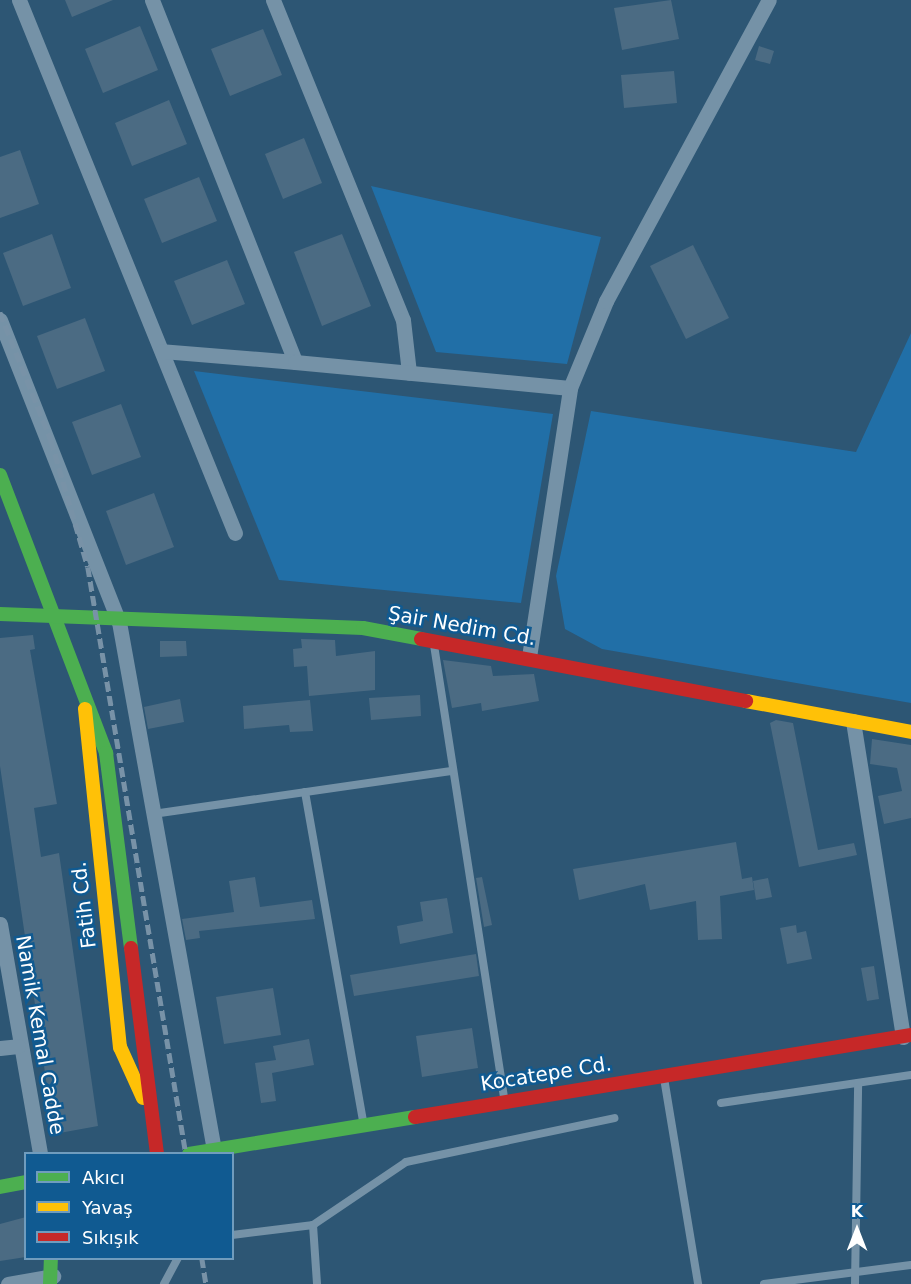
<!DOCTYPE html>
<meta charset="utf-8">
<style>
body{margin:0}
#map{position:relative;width:911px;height:1284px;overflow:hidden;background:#2d5674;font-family:"DejaVu Sans",sans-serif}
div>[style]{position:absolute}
.green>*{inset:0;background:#216fa7}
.building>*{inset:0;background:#4b6b83}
.lane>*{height:8px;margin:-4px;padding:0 4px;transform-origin:4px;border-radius:4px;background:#7592a7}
.street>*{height:15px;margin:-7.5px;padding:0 7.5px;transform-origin:7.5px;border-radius:7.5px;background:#7592a7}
.fast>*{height:14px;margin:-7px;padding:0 7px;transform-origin:7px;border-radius:7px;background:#4caf50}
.slow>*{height:14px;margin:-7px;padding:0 7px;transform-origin:7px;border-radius:7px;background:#ffc107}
.jam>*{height:14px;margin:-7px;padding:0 7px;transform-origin:7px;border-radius:7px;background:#c62828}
.rail>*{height:4.5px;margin-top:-2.25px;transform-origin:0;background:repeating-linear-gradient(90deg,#7892a7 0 10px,transparent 0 14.5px)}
span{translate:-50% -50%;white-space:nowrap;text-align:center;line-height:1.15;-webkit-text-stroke:5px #105a91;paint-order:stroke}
.street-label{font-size:20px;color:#fff}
.legend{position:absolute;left:24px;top:1152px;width:210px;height:108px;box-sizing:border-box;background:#105a91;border:2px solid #709cbd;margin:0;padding:8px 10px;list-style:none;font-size:18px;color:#fff}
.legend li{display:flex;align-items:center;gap:12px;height:30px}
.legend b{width:30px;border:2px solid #709cbd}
.north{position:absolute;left:827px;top:1200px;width:60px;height:60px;-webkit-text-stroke:4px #105a91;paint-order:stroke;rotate:0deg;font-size:16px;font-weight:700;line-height:24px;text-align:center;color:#fff}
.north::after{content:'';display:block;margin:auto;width:21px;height:27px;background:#fff;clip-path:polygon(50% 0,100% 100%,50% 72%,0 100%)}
</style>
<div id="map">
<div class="green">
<div style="clip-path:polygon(371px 186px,601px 237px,567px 364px,436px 352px)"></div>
<div style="clip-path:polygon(911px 333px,911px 703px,602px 649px,565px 629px,556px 576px,591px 411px,856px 452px)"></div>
<div style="clip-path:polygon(194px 371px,553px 414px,521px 603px,279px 580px)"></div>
</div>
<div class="building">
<div style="clip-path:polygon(65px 0,113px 0,72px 17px)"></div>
<div style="clip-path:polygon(671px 0,679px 39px,622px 50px,614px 8px)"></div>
<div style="clip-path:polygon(140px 26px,158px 70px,103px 93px,85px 49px)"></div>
<div style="clip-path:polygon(263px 29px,282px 75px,230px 96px,211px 49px)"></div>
<div style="clip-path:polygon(759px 46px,774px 51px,770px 64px,755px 60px)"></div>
<div style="clip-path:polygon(674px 71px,677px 103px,624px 108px,621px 75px)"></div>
<div style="clip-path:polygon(169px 100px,187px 144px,132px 166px,115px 123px)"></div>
<div style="clip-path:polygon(304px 138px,322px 183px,283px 199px,265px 154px)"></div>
<div style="clip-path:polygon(20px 150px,39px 204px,0 218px,0 157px)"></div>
<div style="clip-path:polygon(199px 177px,217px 221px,162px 243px,144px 199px)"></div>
<div style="clip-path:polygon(52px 234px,71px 288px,23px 306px,3px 253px)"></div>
<div style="clip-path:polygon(342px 234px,371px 306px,322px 326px,294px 252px)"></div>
<div style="clip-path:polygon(693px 245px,729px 318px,686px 339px,650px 266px)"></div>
<div style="clip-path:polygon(227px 260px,245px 304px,192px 325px,174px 281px)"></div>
<div style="clip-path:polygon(85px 318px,105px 371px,57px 389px,37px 336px)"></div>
<div style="clip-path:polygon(121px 404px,141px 457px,92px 475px,72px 422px)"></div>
<div style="clip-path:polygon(154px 493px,174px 547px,126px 565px,106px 511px)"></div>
<div style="clip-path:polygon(33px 635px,35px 649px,30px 650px,57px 804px,34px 808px,41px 857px,59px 853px,98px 1126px,54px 1134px,0 766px,0 638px)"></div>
<div style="clip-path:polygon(301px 639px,335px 640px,336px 656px,375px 651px,375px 690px,309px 696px,307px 666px,294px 667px,293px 649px,302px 648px)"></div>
<div style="clip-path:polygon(160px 641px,186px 641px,187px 656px,160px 657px)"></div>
<div style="clip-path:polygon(443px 660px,491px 666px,493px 676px,534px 674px,539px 701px,482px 711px,481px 703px,452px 708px)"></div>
<div style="clip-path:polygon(420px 695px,421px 716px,371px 720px,369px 698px)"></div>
<div style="clip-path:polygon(180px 699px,184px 722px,148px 729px,144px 707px)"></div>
<div style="clip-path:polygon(310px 700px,313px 731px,290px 732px,289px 725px,244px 729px,243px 706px)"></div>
<div style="clip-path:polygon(776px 720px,793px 723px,818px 850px,854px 843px,857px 855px,799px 867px,770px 723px)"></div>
<div style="clip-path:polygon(872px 739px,911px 745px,911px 818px,884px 824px,878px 796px,902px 791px,897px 768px,870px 764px)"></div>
<div style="clip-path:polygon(736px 842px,742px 879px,752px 877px,754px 890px,720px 896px,722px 939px,698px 940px,696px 901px,650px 910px,645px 884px,579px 900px,573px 869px)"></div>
<div style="clip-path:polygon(255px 877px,260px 907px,312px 900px,315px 919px,199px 931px,200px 938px,186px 940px,182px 919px,234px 912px,229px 881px)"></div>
<div style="clip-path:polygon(482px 877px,492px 925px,484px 927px,476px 878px)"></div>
<div style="clip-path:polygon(768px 878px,772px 897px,756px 900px,753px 881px)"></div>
<div style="clip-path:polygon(447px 898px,453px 933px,400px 944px,397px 926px,423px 921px,420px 902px)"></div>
<div style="clip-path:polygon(796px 925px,797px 933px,806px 931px,812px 959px,787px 964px,780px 928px)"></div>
<div style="clip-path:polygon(476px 954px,479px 976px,354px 996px,350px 975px)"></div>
<div style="clip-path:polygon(874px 966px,879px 999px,867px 1001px,861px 968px)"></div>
<div style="clip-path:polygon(273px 988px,281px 1035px,224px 1044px,216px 997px)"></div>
<div style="clip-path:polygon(472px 1028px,478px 1068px,422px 1077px,416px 1036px)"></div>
<div style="clip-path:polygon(309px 1039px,314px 1065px,272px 1073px,276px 1101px,261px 1103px,255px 1063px,276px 1060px,273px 1046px)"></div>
<div style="clip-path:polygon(26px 1217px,26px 1257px,0 1261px,0 1224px)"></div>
</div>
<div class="lane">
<div style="left:434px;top:645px;width:459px;rotate:81.2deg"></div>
<div style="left:305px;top:792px;width:335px;rotate:80deg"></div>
<div style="left:153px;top:814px;width:303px;rotate:-8.2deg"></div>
<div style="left:664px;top:1078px;width:209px;rotate:80.6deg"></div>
<div style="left:721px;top:1103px;width:192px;rotate:-8.4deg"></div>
<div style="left:313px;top:1225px;width:59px;rotate:86.1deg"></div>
<div style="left:232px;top:1235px;width:82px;rotate:-7deg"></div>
<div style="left:313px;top:1225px;width:112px;rotate:-34.1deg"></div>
<div style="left:406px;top:1162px;width:213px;rotate:-11.9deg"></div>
<div style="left:164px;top:1284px;width:30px;rotate:-62deg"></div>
<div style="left:764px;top:1284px;width:148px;rotate:-7.4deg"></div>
<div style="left:855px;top:1284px;width:201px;rotate:-89.1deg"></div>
</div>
<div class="street">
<div style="left:19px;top:0;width:575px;rotate:67.94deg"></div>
<div style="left:152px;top:0;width:389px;rotate:68.4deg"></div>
<div style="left:295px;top:362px;width:133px;rotate:-175.3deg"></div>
<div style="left:273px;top:0;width:345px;rotate:67.9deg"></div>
<div style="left:403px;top:320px;width:53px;rotate:83.5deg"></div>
<div style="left:0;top:320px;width:325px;rotate:68.5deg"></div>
<div style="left:119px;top:622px;width:536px;rotate:79.8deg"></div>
<div style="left:295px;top:362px;width:276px;rotate:5.4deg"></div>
<div style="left:570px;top:388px;width:94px;rotate:-67.5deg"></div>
<div style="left:606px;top:301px;width:342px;rotate:-61.6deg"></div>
<div style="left:529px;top:657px;width:272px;rotate:-81.3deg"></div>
<div style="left:853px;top:721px;width:320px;rotate:81deg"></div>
<div style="left:0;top:924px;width:233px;rotate:80.1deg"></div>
<div style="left:0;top:1048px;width:18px;rotate:-6deg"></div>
<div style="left:8px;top:1284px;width:46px;rotate:-10.1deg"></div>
</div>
<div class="fast">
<div style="left:0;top:475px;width:298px;rotate:69.1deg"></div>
<div style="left:106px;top:753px;width:197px;rotate:82.7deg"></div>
<div style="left:0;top:614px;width:363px;rotate:2.2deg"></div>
<div style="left:363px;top:628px;width:59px;rotate:10.7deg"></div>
<div style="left:189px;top:1154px;width:229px;rotate:-9.3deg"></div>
<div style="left:0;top:1187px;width:26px;rotate:-11deg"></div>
<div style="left:50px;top:1284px;width:26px;rotate:-88deg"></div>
</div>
<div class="slow">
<div style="left:746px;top:701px;width:168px;rotate:10.6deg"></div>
<div style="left:85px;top:709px;width:340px;rotate:84.1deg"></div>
<div style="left:120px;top:1047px;width:56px;rotate:65.7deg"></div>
</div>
<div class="jam">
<div style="left:421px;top:639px;width:331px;rotate:10.8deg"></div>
<div style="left:131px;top:948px;width:208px;rotate:82.8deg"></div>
<div style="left:415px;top:1117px;width:503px;rotate:-9.39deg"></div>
</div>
<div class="rail">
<div style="left:0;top:312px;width:138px;rotate:68.3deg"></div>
<div style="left:51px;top:440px;width:132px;rotate:73.8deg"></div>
<div style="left:88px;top:567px;width:595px;rotate:80.52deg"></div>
<div style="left:202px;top:1258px;width:26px;rotate:81deg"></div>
</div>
<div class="street-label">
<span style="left:462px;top:626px;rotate:10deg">Şair Nedim Cd.</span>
<span style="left:84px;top:905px;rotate:-97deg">Fatih Cd.</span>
<span style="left:40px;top:1035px;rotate:80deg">Namik Kemal Cadde</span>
<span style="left:546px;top:1074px;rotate:-9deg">Kocatepe Cd.</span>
</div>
<ul class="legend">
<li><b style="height:8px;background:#4caf50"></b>Akıcı</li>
<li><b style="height:8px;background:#ffc107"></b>Yavaş</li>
<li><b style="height:8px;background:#c62828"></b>Sıkışık</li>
</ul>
<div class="north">K</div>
</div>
